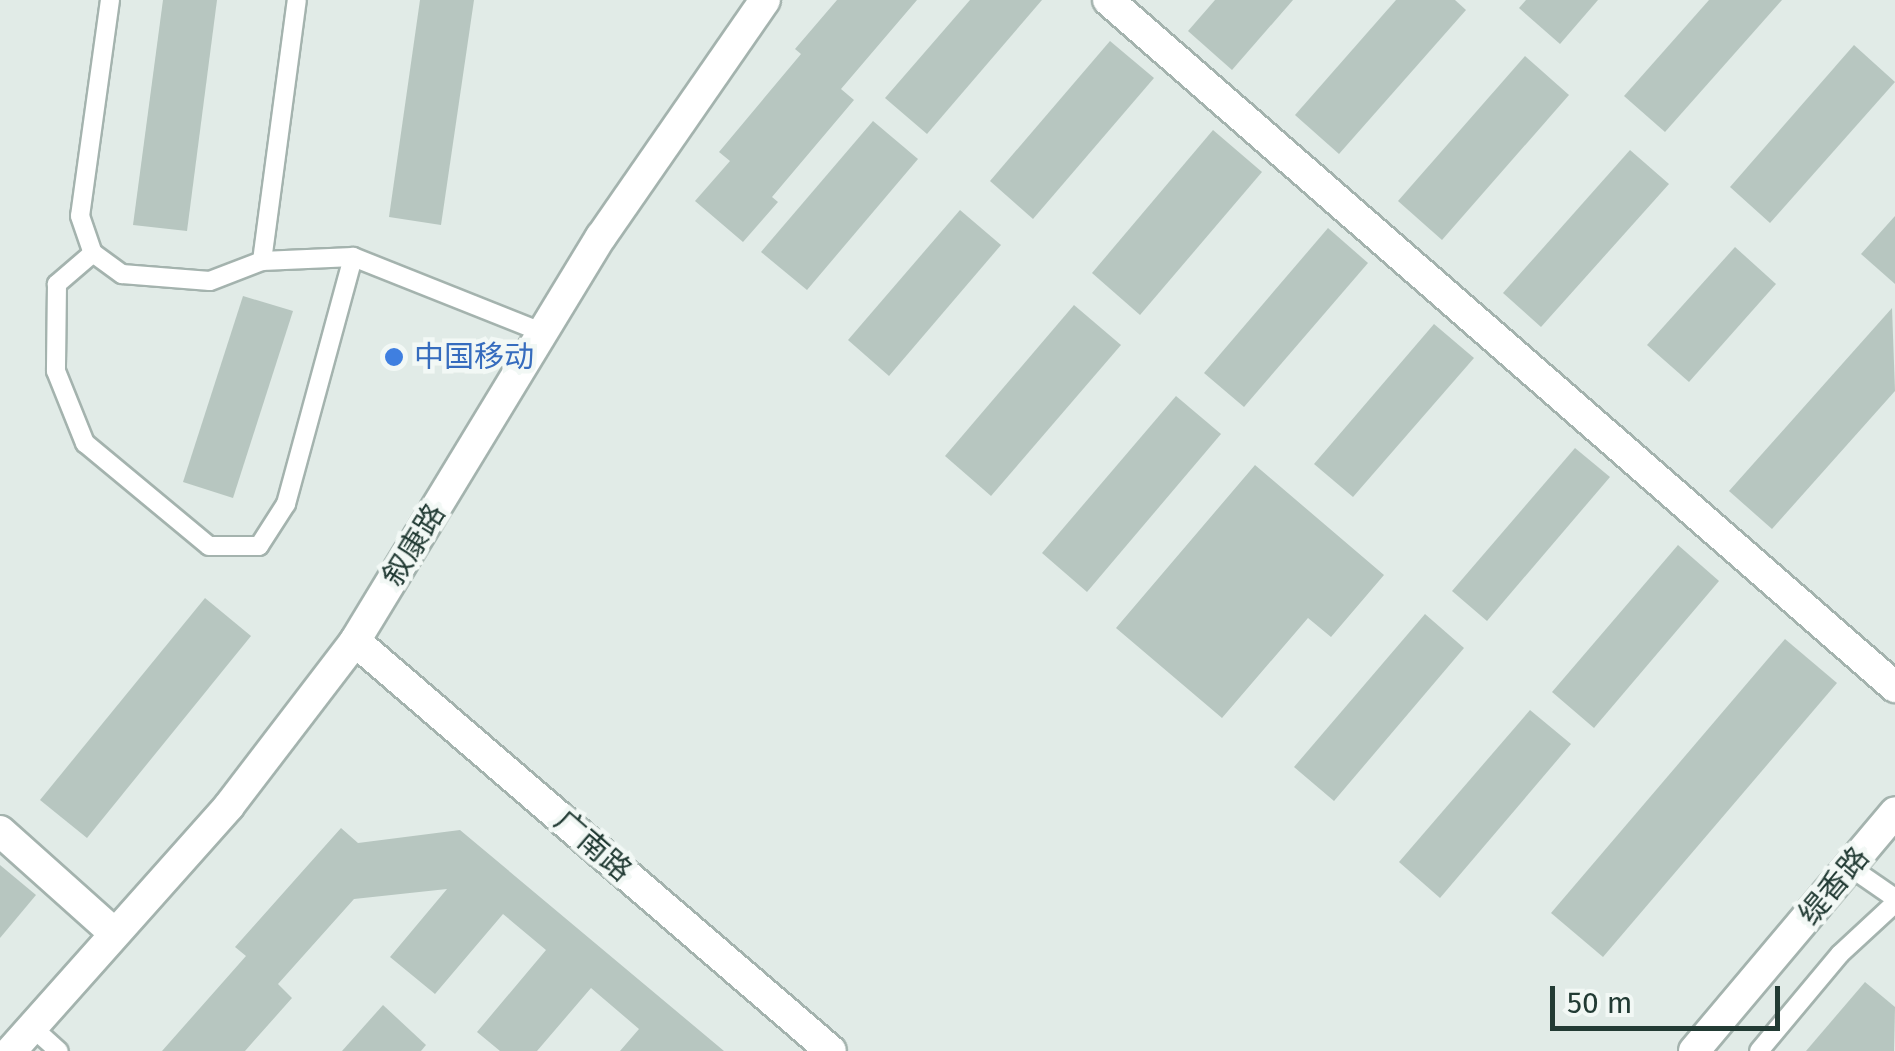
<!DOCTYPE html>
<meta charset="utf-8">
<style>
body{margin:0}
#map{position:relative;width:1895px;height:1051px;overflow:hidden;background:#e1ebe7;font-family:"Fira Sans","Noto Sans SC",sans-serif}
div>[style]{position:absolute}
.building>*{inset:0;background:#b7c6c0}
.roads{filter:drop-shadow(2px 0 #a4b3ae) drop-shadow(-2px 0 #a4b3ae) drop-shadow(0 2px #a4b3ae) drop-shadow(0 -2px #a4b3ae)}
.service>*{height:18px;margin:-9px;padding:0 9px;transform-origin:9px;border-radius:9px;background:#fff}
.minor>*{height:30px;margin:-15px;padding:0 15px;transform-origin:15px;border-radius:15px;background:#fff}
.dots>*{width:28px;height:28px;translate:-50% -50%;box-sizing:border-box;border:5px solid #f2f8f5;border-radius:50%}
span{translate:-50% -50%;white-space:nowrap;text-align:center;line-height:1.15;-webkit-text-stroke:9px #f2f8f5;paint-order:stroke}
.shop-label{font-size:30px;color:#366cbe}
.left{translate:0 -50%;text-align:left}
.street-label{font-size:30px;color:#223b34}
.scale{position:absolute;left:1550px;top:986px;width:230px;height:45px;box-sizing:border-box;border:5px solid #223b34;border-top:0;padding-left:12px;font-size:30px;line-height:35px;white-space:nowrap;color:#223b34;-webkit-text-stroke:8px #f2f8f5;paint-order:stroke}
</style>
<div id="map">
<div class="building">
<div style="clip-path:polygon(163px 0,217px 0,187px 231px,133px 225px)"></div>
<div style="clip-path:polygon(420px 0,474px 0,441px 225px,389px 217px)"></div>
<div style="clip-path:polygon(837px 0,917px 0,841px 89px,854px 100px,772px 197px,778px 202px,743px 242px,695px 201px,730px 161px,719px 152px,801px 54px,795px 49px)"></div>
<div style="clip-path:polygon(970px 0,1042px 0,927px 134px,885px 98px)"></div>
<div style="clip-path:polygon(1215px 0,1293px 0,1232px 70px,1188px 31px)"></div>
<div style="clip-path:polygon(1396px 0,1455px 0,1466px 10px,1339px 154px,1295px 115px)"></div>
<div style="clip-path:polygon(1526px 0,1598px 0,1560px 44px,1519px 8px)"></div>
<div style="clip-path:polygon(1709px 0,1782px 0,1665px 132px,1624px 96px)"></div>
<div style="clip-path:polygon(1110px 41px,1154px 78px,1033px 219px,990px 181px)"></div>
<div style="clip-path:polygon(1854px 45px,1895px 82px,1770px 223px,1730px 187px)"></div>
<div style="clip-path:polygon(1525px 56px,1569px 95px,1442px 240px,1398px 201px)"></div>
<div style="clip-path:polygon(873px 121px,918px 159px,807px 290px,761px 252px)"></div>
<div style="clip-path:polygon(1213px 130px,1262px 172px,1140px 315px,1092px 273px)"></div>
<div style="clip-path:polygon(1630px 150px,1669px 184px,1541px 327px,1503px 293px)"></div>
<div style="clip-path:polygon(960px 210px,1001px 245px,889px 376px,848px 340px)"></div>
<div style="clip-path:polygon(1895px 216px,1895px 284px,1861px 254px)"></div>
<div style="clip-path:polygon(1328px 228px,1368px 263px,1244px 407px,1204px 373px)"></div>
<div style="clip-path:polygon(1735px 247px,1776px 284px,1689px 382px,1647px 345px)"></div>
<div style="clip-path:polygon(243px 296px,293px 311px,233px 498px,183px 482px)"></div>
<div style="clip-path:polygon(1074px 305px,1121px 345px,991px 496px,945px 456px)"></div>
<div style="clip-path:polygon(1892px 308px,1895px 391px,1772px 529px,1729px 491px)"></div>
<div style="clip-path:polygon(1434px 324px,1474px 358px,1353px 497px,1314px 464px)"></div>
<div style="clip-path:polygon(1176px 396px,1221px 434px,1087px 592px,1042px 553px)"></div>
<div style="clip-path:polygon(1575px 448px,1610px 477px,1487px 621px,1452px 591px)"></div>
<div style="clip-path:polygon(1255px 465px,1384px 575px,1331px 637px,1308px 618px,1222px 718px,1116px 628px)"></div>
<div style="clip-path:polygon(1678px 545px,1719px 581px,1594px 728px,1552px 692px)"></div>
<div style="clip-path:polygon(205px 598px,251px 636px,87px 838px,40px 800px)"></div>
<div style="clip-path:polygon(1425px 614px,1464px 648px,1334px 801px,1294px 767px)"></div>
<div style="clip-path:polygon(1785px 639px,1837px 683px,1603px 957px,1551px 913px)"></div>
<div style="clip-path:polygon(1530px 710px,1571px 744px,1440px 898px,1399px 862px)"></div>
<div style="clip-path:polygon(341px 828px,358px 843px,460px 830px,724px 1051px,620px 1051px,639px 1029px,591px 988px,537px 1051px,500px 1051px,477px 1032px,546px 950px,503px 914px,435px 994px,390px 957px,447px 889px,354px 899px,278px 984px,292px 998px,245px 1051px,162px 1051px,246px 956px,235px 947px)"></div>
<div style="clip-path:polygon(0 865px,36px 895px,0 938px)"></div>
<div style="clip-path:polygon(1865px 982px,1895px 1007px,1894px 1051px,1806px 1051px)"></div>
<div style="clip-path:polygon(383px 1005px,426px 1045px,421px 1051px,342px 1051px)"></div>
</div>
<div class="roads">
<div class="service">
<div style="left:110px;top:0;width:218px;rotate:97.9deg"></div>
<div style="left:80px;top:216px;width:39px;rotate:71deg"></div>
<div style="left:93px;top:253px;width:36px;rotate:36deg"></div>
<div style="left:122px;top:274px;width:88px;rotate:4.5deg"></div>
<div style="left:210px;top:281px;width:56px;rotate:-21deg"></div>
<div style="left:262px;top:261px;width:91px;rotate:-2.5deg"></div>
<div style="left:353px;top:257px;width:206px;rotate:21.7deg"></div>
<div style="left:93px;top:253px;width:48px;rotate:139.3deg"></div>
<div style="left:57px;top:284px;width:87px;rotate:90.7deg"></div>
<div style="left:56px;top:371px;width:78px;rotate:68.1deg"></div>
<div style="left:85px;top:443px;width:161px;rotate:39.7deg"></div>
<div style="left:209px;top:546px;width:50px"></div>
<div style="left:259px;top:546px;width:50px;rotate:-57.3deg"></div>
<div style="left:286px;top:504px;width:256px;rotate:-74.8deg"></div>
<div style="left:262px;top:261px;width:263px;rotate:-82.4deg"></div>
<div style="left:1850px;top:867px;width:55px;rotate:34.6deg"></div>
<div style="left:32px;top:1027px;width:36px;rotate:42deg"></div>
<div style="left:1759px;top:1051px;width:126px;rotate:-50.1deg"></div>
<div style="left:1840px;top:954px;width:75px;rotate:-42.8deg"></div>
</div>
<div class="minor">
<div style="left:1108px;top:0;width:1045px;rotate:41.12deg"></div>
<div style="left:355px;top:641px;width:628px;rotate:40.74deg"></div>
<div style="left:0;top:831px;width:153px;rotate:41.8deg"></div>
<div style="left:11px;top:1051px;width:328px;rotate:-48.3deg"></div>
<div style="left:229px;top:806px;width:208px;rotate:-52.6deg"></div>
<div style="left:355px;top:641px;width:473px;rotate:-58.7deg"></div>
<div style="left:601px;top:237px;width:288px;rotate:-55.3deg"></div>
<div style="left:1694px;top:1051px;width:312px;rotate:-49.9deg"></div>
</div>
</div>
<div class="dots">
<div style="left:394px;top:357px;background:#3f7fe0"></div>
</div>
<div class="shop-label">
<span class="left" style="left:414px;top:357px">中国移动</span>
</div>
<div class="street-label">
<span style="left:414px;top:545px;rotate:-58deg">叙康路</span>
<span style="left:593px;top:846px;rotate:41deg">广南路</span>
<span style="left:1834px;top:886px;rotate:-50deg">缇香路</span>
</div>
<div class="scale">50 m</div>
</div>
